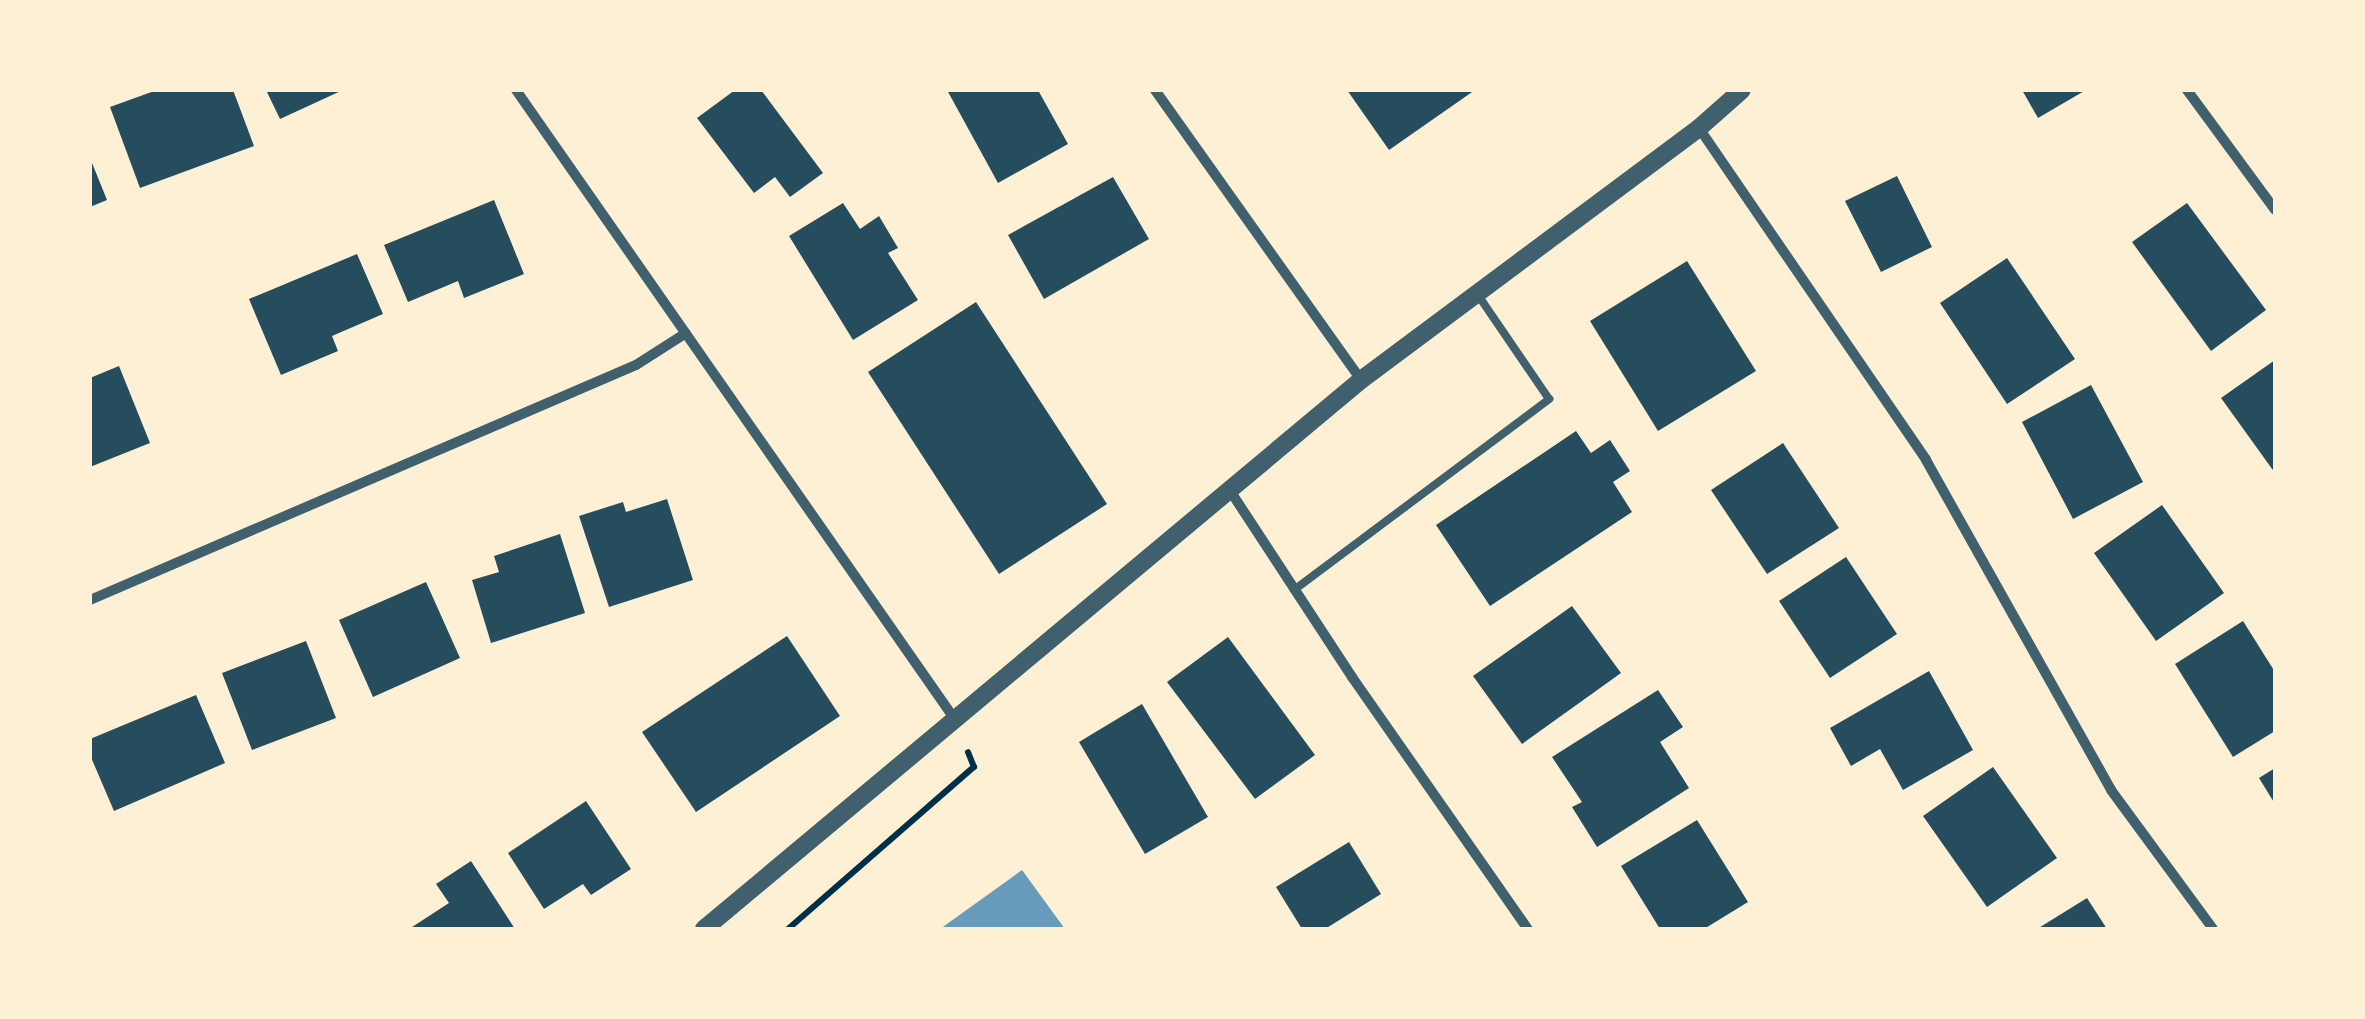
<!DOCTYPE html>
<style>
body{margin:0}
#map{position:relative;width:2365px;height:1019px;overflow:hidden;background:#fdf0d5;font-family:Lora,serif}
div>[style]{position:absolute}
.water>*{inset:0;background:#669bbc}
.building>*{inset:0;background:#264d5e}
.path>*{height:6px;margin:-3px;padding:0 3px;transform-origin:3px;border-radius:3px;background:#003049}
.service>*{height:8px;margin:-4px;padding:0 4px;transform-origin:4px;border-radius:4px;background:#3f606c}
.minor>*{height:10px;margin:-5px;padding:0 5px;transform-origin:5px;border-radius:5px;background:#3f606c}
.tertiary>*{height:18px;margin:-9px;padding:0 9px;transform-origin:9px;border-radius:9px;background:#3f606c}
span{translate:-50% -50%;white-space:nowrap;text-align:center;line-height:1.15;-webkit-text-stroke:10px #fdf0d5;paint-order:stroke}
.frame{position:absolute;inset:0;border:92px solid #fdf0d5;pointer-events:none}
</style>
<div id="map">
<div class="water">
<div style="clip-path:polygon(1022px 870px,1065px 929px,940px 929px)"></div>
</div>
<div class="building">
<div style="clip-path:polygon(157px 90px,233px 90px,254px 146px,140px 188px,110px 107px)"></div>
<div style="clip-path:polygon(266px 90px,343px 90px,280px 119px)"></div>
<div style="clip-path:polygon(735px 90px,761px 90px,823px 173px,790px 197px,775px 177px,754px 193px,697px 118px)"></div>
<div style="clip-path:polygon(947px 90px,1038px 90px,1068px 144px,998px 183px)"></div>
<div style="clip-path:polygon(1347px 90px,1475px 90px,1389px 150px)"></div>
<div style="clip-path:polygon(2022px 90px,2086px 90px,2038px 118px)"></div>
<div style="clip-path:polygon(90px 158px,107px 200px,90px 207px)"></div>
<div style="clip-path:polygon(1897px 176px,1932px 247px,1881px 272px,1845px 201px)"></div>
<div style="clip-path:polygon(1113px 177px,1149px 239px,1044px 299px,1008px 235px)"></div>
<div style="clip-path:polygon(494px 200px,524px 274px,464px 298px,458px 281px,408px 302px,384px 245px)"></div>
<div style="clip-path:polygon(843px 203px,860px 229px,879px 216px,898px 248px,888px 253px,918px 300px,853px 340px,789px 236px)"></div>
<div style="clip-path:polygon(2187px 203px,2266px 310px,2211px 351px,2132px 242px)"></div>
<div style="clip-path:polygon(357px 254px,383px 314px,332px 336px,338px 351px,281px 375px,249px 299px)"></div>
<div style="clip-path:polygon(2007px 258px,2075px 359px,2007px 404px,1940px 303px)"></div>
<div style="clip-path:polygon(1687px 261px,1756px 371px,1658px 431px,1590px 321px)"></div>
<div style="clip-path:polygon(976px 302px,1107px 504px,999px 574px,868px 372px)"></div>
<div style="clip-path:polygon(2275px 360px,2275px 473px,2221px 398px)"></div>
<div style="clip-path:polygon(119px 366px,150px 443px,90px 467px,90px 378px)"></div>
<div style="clip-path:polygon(2091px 385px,2143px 482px,2073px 519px,2022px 422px)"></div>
<div style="clip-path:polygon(1576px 431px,1591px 453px,1610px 440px,1630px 471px,1613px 482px,1632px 512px,1490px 606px,1436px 525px)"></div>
<div style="clip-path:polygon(1783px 443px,1839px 528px,1767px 574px,1711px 490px)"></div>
<div style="clip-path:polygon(667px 499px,693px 580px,609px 607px,579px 516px,623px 502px,626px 512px)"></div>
<div style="clip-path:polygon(2162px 505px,2224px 593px,2156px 641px,2094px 553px)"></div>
<div style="clip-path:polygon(560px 534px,585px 613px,491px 643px,472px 580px,499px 572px,494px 556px)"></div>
<div style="clip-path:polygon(1846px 557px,1897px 634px,1830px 678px,1779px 601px)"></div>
<div style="clip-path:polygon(426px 582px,460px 658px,373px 697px,339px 620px)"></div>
<div style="clip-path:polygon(1572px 606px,1621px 673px,1522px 744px,1473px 676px)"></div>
<div style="clip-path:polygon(2243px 621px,2275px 672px,2275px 731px,2233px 757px,2175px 664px)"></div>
<div style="clip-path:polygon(787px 636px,840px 716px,696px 812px,642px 732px)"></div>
<div style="clip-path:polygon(1228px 637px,1315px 755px,1255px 799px,1167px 682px)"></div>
<div style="clip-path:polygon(306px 641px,336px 718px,252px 750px,222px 673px)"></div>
<div style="clip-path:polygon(1929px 671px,1973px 750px,1903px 790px,1880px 749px,1851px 766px,1830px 728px)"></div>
<div style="clip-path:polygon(1658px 690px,1683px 727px,1660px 742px,1689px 788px,1597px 847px,1572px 807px,1582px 802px,1552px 757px)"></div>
<div style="clip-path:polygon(196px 695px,225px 763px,114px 811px,90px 755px,90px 739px)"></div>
<div style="clip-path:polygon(1142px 704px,1208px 817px,1145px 854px,1079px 742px)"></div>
<div style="clip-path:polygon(1993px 767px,2057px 858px,1987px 907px,1923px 816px)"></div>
<div style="clip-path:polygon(2275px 768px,2275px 804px,2259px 778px)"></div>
<div style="clip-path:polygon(586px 801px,631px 869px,591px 895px,583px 884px,544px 909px,508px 853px)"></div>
<div style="clip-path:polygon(1697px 820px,1748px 902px,1704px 929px,1660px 929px,1621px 866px)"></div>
<div style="clip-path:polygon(1349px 842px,1381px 894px,1325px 929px,1302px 929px,1276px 887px)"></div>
<div style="clip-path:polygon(471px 861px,515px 929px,409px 929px,449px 903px,436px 884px)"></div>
<div style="clip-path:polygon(2087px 898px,2107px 929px,2037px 929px)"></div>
</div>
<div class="path">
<div style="left:788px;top:929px;width:247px;rotate:-41.1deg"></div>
<div style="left:974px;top:767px;width:16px;rotate:-112deg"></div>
</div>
<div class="service">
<div style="left:1294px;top:590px;width:319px;rotate:-36.8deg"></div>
<div style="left:1549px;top:399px;width:126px;rotate:-124.3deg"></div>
</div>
<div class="minor">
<div style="left:516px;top:90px;width:766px;rotate:55.11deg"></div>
<div style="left:1155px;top:90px;width:356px;rotate:54.6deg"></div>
<div style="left:2187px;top:90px;width:149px;rotate:53.7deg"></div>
<div style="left:1699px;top:128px;width:402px;rotate:55.6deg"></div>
<div style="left:1926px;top:460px;width:378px;rotate:60.7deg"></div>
<div style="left:2111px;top:790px;width:172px;rotate:53.7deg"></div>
<div style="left:1229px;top:489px;width:225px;rotate:56.8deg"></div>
<div style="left:1352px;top:677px;width:307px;rotate:55.1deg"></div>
<div style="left:90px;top:600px;width:594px;rotate:-23.29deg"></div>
<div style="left:636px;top:365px;width:59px;rotate:-32.6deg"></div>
</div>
<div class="tertiary">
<div style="left:704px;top:929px;width:856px;rotate:-39.88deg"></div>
<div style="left:1361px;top:380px;width:422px;rotate:-36.7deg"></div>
<div style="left:1699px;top:128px;width:57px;rotate:-41.5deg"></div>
</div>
<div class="frame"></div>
</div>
